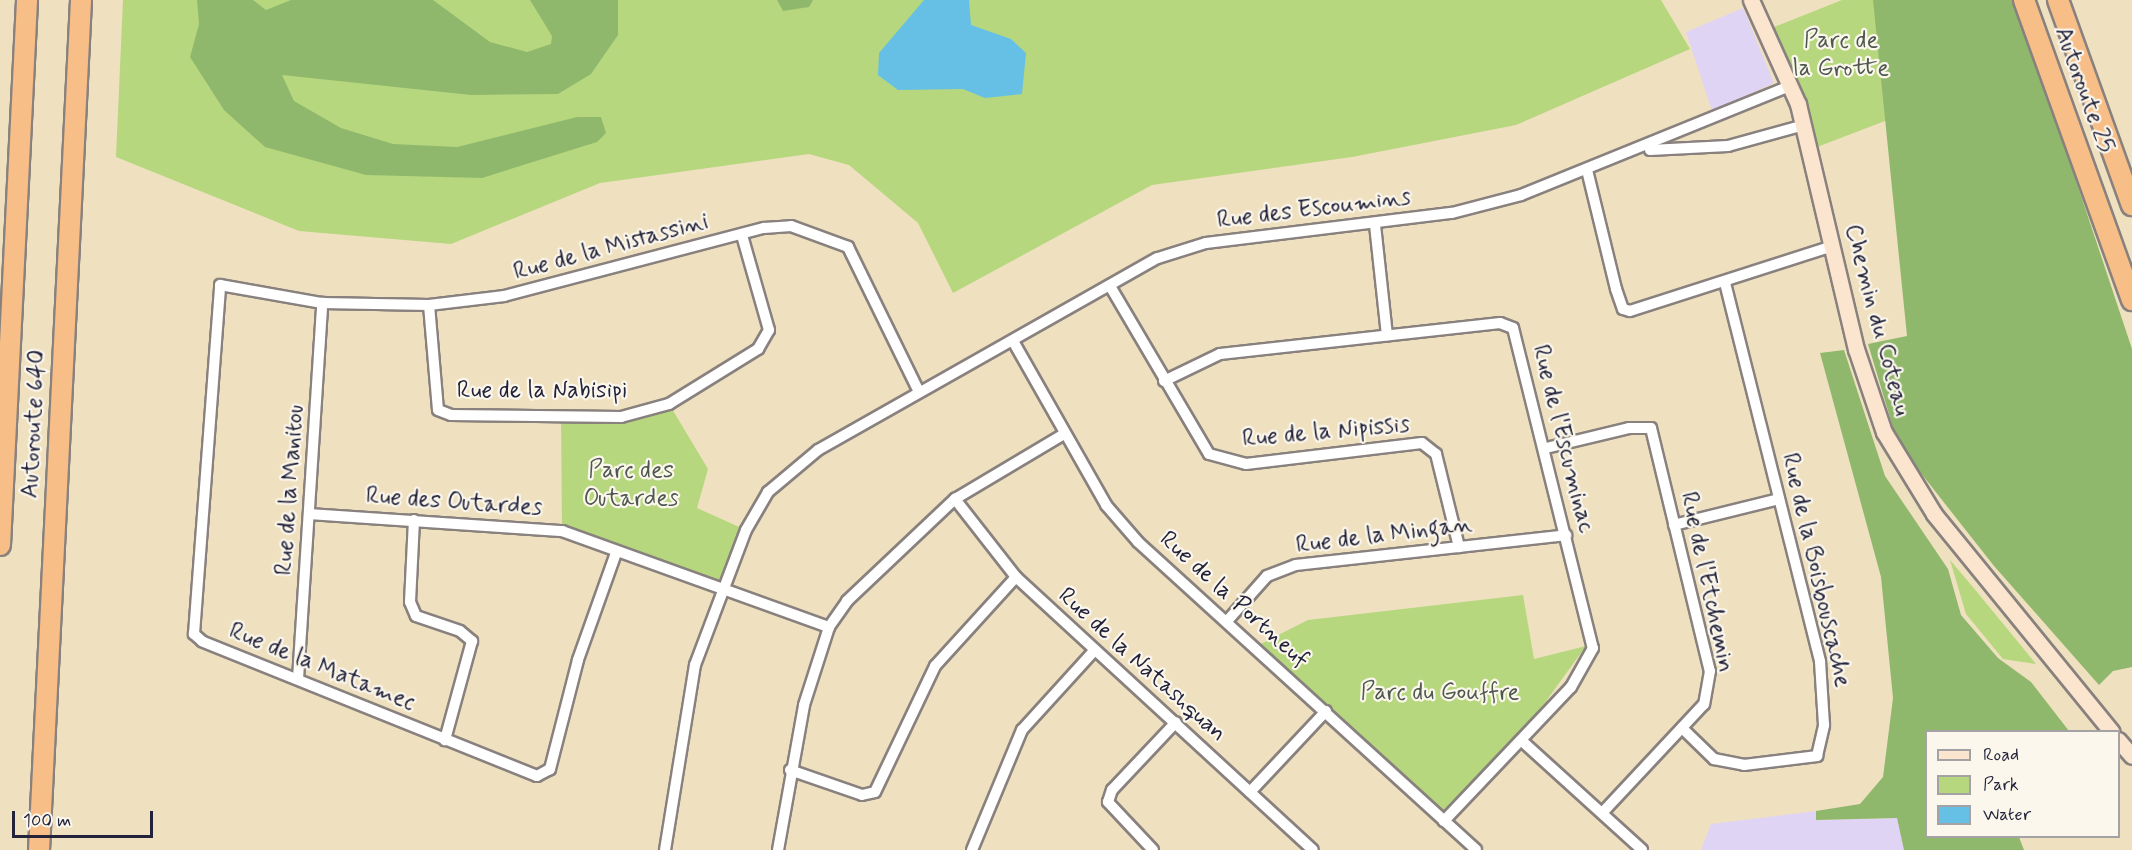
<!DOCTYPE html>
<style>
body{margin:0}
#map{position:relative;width:2132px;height:850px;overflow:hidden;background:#efe0c0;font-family:Mynerve,sans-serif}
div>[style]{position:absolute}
.built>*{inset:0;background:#e0d4f4}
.green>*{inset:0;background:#b6d77e}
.forest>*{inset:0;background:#90b86d}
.water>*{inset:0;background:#66bfe4}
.roads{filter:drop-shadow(2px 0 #88817e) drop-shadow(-2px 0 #88817e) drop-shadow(0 2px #88817e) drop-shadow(0 -2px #88817e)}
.street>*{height:10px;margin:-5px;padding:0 5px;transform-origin:5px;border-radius:5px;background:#fff}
.secondary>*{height:15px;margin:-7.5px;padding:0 7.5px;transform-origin:7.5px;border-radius:7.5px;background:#fce5cf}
.highway>*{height:20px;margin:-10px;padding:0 10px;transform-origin:10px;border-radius:10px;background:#f7be87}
span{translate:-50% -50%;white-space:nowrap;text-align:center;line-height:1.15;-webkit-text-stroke:4.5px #fbf7ec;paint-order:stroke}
.park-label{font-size:24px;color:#4e584f}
.street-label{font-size:24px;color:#22223b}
.legend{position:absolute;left:1925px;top:730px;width:195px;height:108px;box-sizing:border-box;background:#fbf7ec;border:2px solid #a4a2a5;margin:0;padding:8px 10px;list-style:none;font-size:18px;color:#22223b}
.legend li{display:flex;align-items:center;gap:12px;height:30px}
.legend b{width:30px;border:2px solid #a4a2a5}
.scale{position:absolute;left:12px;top:811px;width:141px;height:27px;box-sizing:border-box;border:3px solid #22223b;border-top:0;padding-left:8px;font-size:18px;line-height:21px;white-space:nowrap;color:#22223b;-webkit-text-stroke:4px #fbf7ec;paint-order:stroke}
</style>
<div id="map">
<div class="built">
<div style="clip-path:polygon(1743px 8px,1774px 83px,1712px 111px,1686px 32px)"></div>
<div style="clip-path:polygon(1816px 811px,1817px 820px,1897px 818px,1904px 850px,1701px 850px,1711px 824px)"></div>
</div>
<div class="green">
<div style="clip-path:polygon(123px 0,1661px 0,1690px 49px,1516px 125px,1352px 157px,1152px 185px,953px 293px,918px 223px,849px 165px,809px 154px,600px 183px,451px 244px,299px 231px,116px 157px)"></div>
<div style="clip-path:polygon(1842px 0,1887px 0,1898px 116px,1817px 147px,1799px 85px,1774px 27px)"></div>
<div style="clip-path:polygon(669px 404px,708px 469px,697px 508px,746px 530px,726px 588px,562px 531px,561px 414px,621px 417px)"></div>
<div style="clip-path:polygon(1950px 560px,1977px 592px,2036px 664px,2003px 659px,1966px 614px)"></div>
<div style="clip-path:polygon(1523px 595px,1534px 659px,1586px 646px,1520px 737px,1444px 816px,1255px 647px,1308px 620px)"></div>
</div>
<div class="forest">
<div style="clip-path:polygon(197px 0,253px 0,266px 10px,291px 0,433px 0,490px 42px,527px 52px,551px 44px,552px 36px,530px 0,618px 0,618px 35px,591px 74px,558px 94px,471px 95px,282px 75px,294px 101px,341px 128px,393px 144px,457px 147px,577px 117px,601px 117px,606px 133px,597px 142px,482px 178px,366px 175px,265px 147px,224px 110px,190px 57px,199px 24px)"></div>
<div style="clip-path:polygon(777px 0,813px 0,809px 7px,783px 11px)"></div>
<div style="clip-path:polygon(1873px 0,2016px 0,2132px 349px,2132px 667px,2113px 671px,2099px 685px,1994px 566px,1898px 444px,1868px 344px,1907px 336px)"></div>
<div style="clip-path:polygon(1844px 350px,1885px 476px,1948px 569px,1961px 615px,1998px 658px,2031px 682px,2069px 731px,1926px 732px,1926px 836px,2019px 837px,2024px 850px,1904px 850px,1897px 818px,1816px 820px,1816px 811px,1860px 804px,1883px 777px,1893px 698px,1881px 577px,1820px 353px)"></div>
</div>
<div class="water">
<div style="clip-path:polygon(924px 0,969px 0,971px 25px,1011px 39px,1026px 53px,1022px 94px,985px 98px,963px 89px,898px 90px,878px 75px,879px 53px)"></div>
</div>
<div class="roads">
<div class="street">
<div style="left:1650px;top:150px;width:78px;rotate:-2.9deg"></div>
<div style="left:1728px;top:146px;width:79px;rotate:-15.4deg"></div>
<div style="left:1587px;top:170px;width:122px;rotate:76.3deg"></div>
<div style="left:1616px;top:289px;width:21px;rotate:71deg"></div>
<div style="left:1623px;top:309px;width:7px;rotate:16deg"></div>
<div style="left:1630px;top:311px;width:212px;rotate:-17.8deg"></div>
<div style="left:1375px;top:225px;width:111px;rotate:83.8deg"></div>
<div style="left:1110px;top:286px;width:195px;rotate:59.5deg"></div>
<div style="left:1209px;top:454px;width:38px;rotate:15deg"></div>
<div style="left:1246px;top:464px;width:177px;rotate:-6.8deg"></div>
<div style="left:1422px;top:443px;width:18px;rotate:38deg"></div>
<div style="left:1436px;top:454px;width:96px;rotate:76.1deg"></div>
<div style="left:429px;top:305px;width:105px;rotate:85.1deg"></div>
<div style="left:438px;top:410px;width:14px;rotate:21deg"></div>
<div style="left:451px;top:415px;width:170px;rotate:0.7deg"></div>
<div style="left:621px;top:417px;width:50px;rotate:-15.2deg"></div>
<div style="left:669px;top:404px;width:105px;rotate:-31.7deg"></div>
<div style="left:758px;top:349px;width:22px;rotate:-60deg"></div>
<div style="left:769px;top:330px;width:99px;rotate:-105.9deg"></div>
<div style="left:1013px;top:341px;width:189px;rotate:60.4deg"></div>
<div style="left:1106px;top:505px;width:49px;rotate:49.1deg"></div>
<div style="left:1138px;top:542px;width:457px;rotate:42.3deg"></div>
<div style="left:1164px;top:381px;width:62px;rotate:-25.7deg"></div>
<div style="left:1220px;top:354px;width:282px;rotate:-6.3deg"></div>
<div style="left:1500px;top:323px;width:14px;rotate:21deg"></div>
<div style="left:1513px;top:328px;width:330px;rotate:76deg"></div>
<div style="left:1593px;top:648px;width:45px;rotate:119.4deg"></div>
<div style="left:1571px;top:687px;width:185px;rotate:133.5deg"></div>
<div style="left:1546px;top:448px;width:85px;rotate:-13.5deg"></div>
<div style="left:1629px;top:428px;width:22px"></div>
<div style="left:1651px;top:428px;width:250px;rotate:76.4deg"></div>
<div style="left:1710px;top:671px;width:34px;rotate:100deg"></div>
<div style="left:1704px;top:704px;width:149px;rotate:133.1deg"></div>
<div style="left:955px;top:499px;width:99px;rotate:52deg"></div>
<div style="left:1016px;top:577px;width:403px;rotate:42.6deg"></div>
<div style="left:310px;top:514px;width:253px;rotate:3.9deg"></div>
<div style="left:562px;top:531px;width:284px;rotate:19.8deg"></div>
<div style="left:414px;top:520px;width:82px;rotate:92.8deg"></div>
<div style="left:410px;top:602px;width:15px;rotate:67deg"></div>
<div style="left:416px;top:616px;width:46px;rotate:18.8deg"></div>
<div style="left:460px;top:631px;width:16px;rotate:40deg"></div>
<div style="left:472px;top:641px;width:103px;rotate:105.3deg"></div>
<div style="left:1674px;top:525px;width:108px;rotate:-13.9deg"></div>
<div style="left:616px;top:553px;width:114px;rotate:109.6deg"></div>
<div style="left:578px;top:660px;width:113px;rotate:104.4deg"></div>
<div style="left:550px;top:769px;width:15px;rotate:152deg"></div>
<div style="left:537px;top:776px;width:361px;rotate:-158.1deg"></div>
<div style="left:202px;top:641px;width:11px;rotate:-139deg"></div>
<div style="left:194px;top:634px;width:350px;rotate:-85.7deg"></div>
<div style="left:220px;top:285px;width:104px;rotate:10deg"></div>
<div style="left:322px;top:303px;width:107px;rotate:1.1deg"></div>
<div style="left:429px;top:305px;width:76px;rotate:-6.8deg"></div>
<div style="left:504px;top:296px;width:269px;rotate:-14.7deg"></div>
<div style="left:764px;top:228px;width:27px;rotate:-4deg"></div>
<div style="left:791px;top:226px;width:61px;rotate:20.2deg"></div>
<div style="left:848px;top:247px;width:161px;rotate:63.9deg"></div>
<div style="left:1228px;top:620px;width:59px;rotate:-48.4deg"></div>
<div style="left:1267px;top:576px;width:31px;rotate:-21deg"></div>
<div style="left:1296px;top:565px;width:272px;rotate:-6.3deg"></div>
<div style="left:298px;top:679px;width:377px;rotate:-86.3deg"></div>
<div style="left:1682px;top:728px;width:45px;rotate:44.1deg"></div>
<div style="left:1714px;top:759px;width:31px;rotate:11deg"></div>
<div style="left:1744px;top:765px;width:74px;rotate:-7deg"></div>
<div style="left:1817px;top:756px;width:32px;rotate:-77deg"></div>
<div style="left:1824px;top:725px;width:64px;rotate:-93.6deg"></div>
<div style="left:1820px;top:661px;width:389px;rotate:-104.1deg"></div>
<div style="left:1522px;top:741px;width:162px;rotate:42.2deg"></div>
<div style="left:790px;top:770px;width:76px;rotate:19.1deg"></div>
<div style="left:862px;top:795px;width:13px;rotate:-13deg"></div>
<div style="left:875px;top:792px;width:140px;rotate:-64.5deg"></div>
<div style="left:935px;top:666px;width:120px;rotate:-47.7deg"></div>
<div style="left:1250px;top:792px;width:111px;rotate:-46.8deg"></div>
<div style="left:665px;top:850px;width:187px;rotate:-80.8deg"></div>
<div style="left:695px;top:665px;width:144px;rotate:-69.3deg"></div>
<div style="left:746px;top:530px;width:44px;rotate:-59.9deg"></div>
<div style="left:768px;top:492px;width:65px;rotate:-40deg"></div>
<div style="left:818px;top:450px;width:390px;rotate:-29.5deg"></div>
<div style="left:1158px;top:258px;width:50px;rotate:-17.4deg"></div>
<div style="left:1206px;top:243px;width:248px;rotate:-7deg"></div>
<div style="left:1452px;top:213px;width:71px;rotate:-14.6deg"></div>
<div style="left:1521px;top:195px;width:292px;rotate:-22.1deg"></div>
<div style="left:778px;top:850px;width:147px;rotate:-79.8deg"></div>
<div style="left:804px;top:705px;width:82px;rotate:-72.2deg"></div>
<div style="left:829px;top:627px;width:32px;rotate:-55deg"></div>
<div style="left:847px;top:601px;width:149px;rotate:-43.4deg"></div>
<div style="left:955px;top:499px;width:127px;rotate:-30.8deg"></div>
<div style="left:972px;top:850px;width:130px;rotate:-67.4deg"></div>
<div style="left:1022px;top:730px;width:107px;rotate:-47.7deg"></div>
<div style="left:1153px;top:850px;width:66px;rotate:-133.2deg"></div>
<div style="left:1108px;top:802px;width:13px;rotate:-72deg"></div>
<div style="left:1112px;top:790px;width:93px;rotate:-46.7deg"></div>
</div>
<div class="secondary">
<div style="left:1751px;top:0;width:114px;rotate:65.7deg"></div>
<div style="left:1798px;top:104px;width:252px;rotate:76.7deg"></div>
<div style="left:1856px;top:349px;width:88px;rotate:71.4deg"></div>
<div style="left:1884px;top:432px;width:96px;rotate:58.6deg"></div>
<div style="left:1934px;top:514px;width:281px;rotate:50.8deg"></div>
<div style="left:2118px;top:740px;width:21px;rotate:49deg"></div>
</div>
<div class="highway">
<div style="left:2024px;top:0;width:319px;rotate:70.2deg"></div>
<div style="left:2058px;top:0;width:218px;rotate:70.2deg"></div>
<div style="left:0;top:545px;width:546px;rotate:-87.16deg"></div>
<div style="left:39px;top:850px;width:851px;rotate:-87.17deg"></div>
</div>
</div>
<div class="park-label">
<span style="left:1841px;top:55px">Parc de<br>la Grotte</span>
<span style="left:631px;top:485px">Parc des<br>Outardes</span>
<span style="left:1440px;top:693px">Parc du Gouffre</span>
</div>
<div class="street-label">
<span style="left:2084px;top:90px;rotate:70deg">Autoroute 25</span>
<span style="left:1314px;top:209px;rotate:-7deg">Rue des Escoumins</span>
<span style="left:611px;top:247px;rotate:-15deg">Rue de la Mistassini</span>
<span style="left:1877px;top:320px;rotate:75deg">Chemin du Coteau</span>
<span style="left:542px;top:391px">Rue de la Nabisipi</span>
<span style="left:34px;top:424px;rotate:-87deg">Autoroute 640</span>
<span style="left:1326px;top:432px;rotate:-5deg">Rue de la Nipissis</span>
<span style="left:1563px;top:439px;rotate:76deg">Rue de l'Escuminac</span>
<span style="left:290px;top:490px;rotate:-86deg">Rue de la Manitou</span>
<span style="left:454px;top:502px;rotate:4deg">Rue des Outardes</span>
<span style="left:1384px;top:535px;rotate:-7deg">Rue de la Mingan</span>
<span style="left:1816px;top:570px;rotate:77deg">Rue de la Boisbouscache</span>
<span style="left:1707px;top:582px;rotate:78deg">Rue de l'Etchemin</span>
<span style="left:1234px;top:600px;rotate:42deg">Rue de la Portneuf</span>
<span style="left:1142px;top:665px;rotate:42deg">Rue de la Natashquan</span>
<span style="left:322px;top:667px;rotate:22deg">Rue de la Matamec</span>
</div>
<ul class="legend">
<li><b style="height:8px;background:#fce5cf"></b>Road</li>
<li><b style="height:16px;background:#b6d77e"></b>Park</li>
<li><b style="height:16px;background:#66bfe4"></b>Water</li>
</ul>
<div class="scale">100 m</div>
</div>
